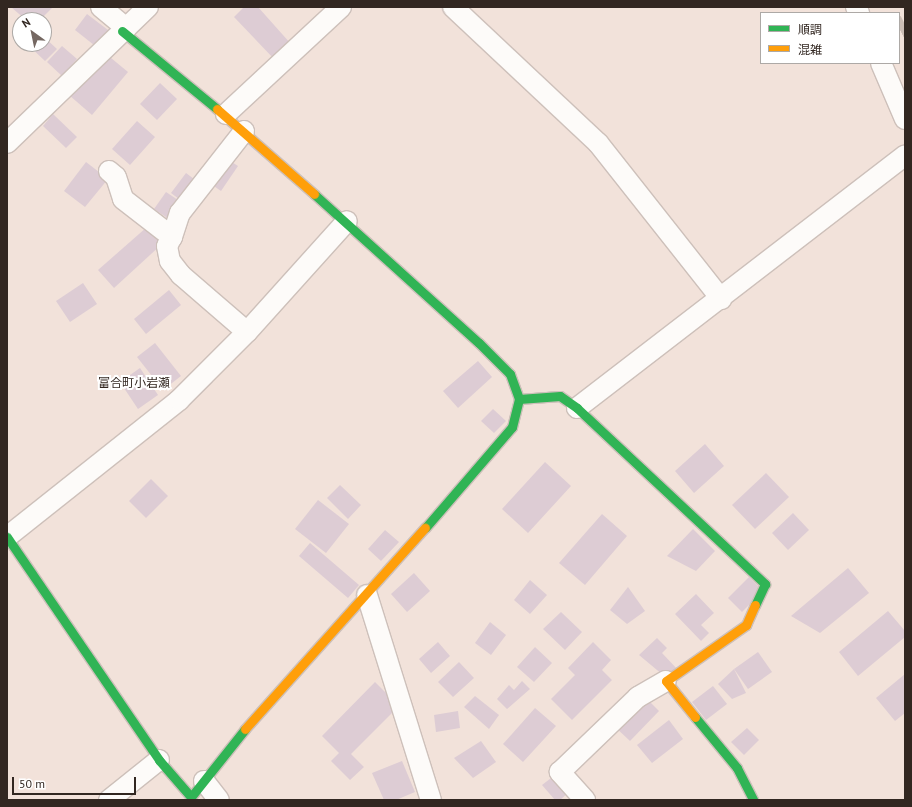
<!DOCTYPE html>
<meta charset="utf-8">
<style>
body{margin:0}
#map{position:relative;width:912px;height:807px;overflow:hidden;background:#f2e2da;font-family:"PT Sans","Noto Sans JP",sans-serif}
div>[style]{position:absolute}
.building>*{inset:0;background:#ddccd4}
.street-tunnel>*{height:20px;margin-top:-10px;transform-origin:0;background:repeating-linear-gradient(90deg,#ccbdb5 0 20px,transparent 0 30px)}
.roads{filter:drop-shadow(1px 0 #cdc0ba) drop-shadow(-1px 0 #cdc0ba) drop-shadow(0 1px #cdc0ba) drop-shadow(0 -1px #cdc0ba)}
.street>*{height:20px;margin:-10px;padding:0 10px;transform-origin:10px;border-radius:10px;background:#fdfbf9}
.fast>*{height:9px;margin:-4.5px;padding:0 4.5px;transform-origin:4.5px;border-radius:4.5px;background:#30b455}
.slow>*{height:9px;margin:-4.5px;padding:0 4.5px;transform-origin:4.5px;border-radius:4.5px;background:#ff9f0a}
span{translate:-50% -50%;white-space:nowrap;text-align:center;line-height:1.15;-webkit-text-stroke:4px #fff;paint-order:stroke}
.quarter-label{font-size:12px;color:#322721}
.frame{position:absolute;inset:0;border:8px solid #322721;pointer-events:none}
.legend{position:absolute;left:760px;top:12px;width:140px;height:52px;box-sizing:border-box;background:#fff;border:1px solid #ada9a6;margin:0;padding:5px 7px;list-style:none;font-size:12px;color:#322721}
.legend li{display:flex;align-items:center;gap:8px;height:20px}
.legend b{width:20px;border:1px solid #ada9a6}
.north{position:absolute;left:12px;top:12px;width:40px;height:40px;box-sizing:border-box;background:#fff;border:1px solid #ada9a6;border-radius:50%;rotate:327deg;font-size:11px;font-weight:700;line-height:16px;text-align:center;color:#322721}
.north::after{content:'';display:block;margin:auto;width:14px;height:18px;background:#756862;clip-path:polygon(50% 0,100% 100%,50% 72%,0 100%)}
.scale{position:absolute;left:12px;top:777px;width:124px;height:18px;box-sizing:border-box;border:2px solid #322721;border-top:0;padding-left:5px;font-size:12px;line-height:14px;white-space:nowrap;color:#322721;-webkit-text-stroke:3px #fff;paint-order:stroke}
</style>
<div id="map">
<div class="building">
<div style="clip-path:polygon(11px 7px,53px 7px,40px 20px,26px 20px)"></div>
<div style="clip-path:polygon(244px 7px,258px 7px,291px 44px,275px 60px,234px 17px)"></div>
<div style="clip-path:polygon(87px 14px,112px 33px,99px 49px,75px 30px)"></div>
<div style="clip-path:polygon(44px 37px,57px 49px,45px 61px,27px 44px,44px 44px)"></div>
<div style="clip-path:polygon(62px 46px,77px 59px,62px 76px,47px 62px)"></div>
<div style="clip-path:polygon(105px 53px,128px 72px,92px 115px,69px 95px)"></div>
<div style="clip-path:polygon(160px 83px,177px 99px,157px 120px,140px 104px)"></div>
<div style="clip-path:polygon(53px 114px,77px 137px,66px 148px,43px 126px)"></div>
<div style="clip-path:polygon(137px 121px,155px 137px,130px 165px,112px 149px)"></div>
<div style="clip-path:polygon(227px 159px,238px 166px,221px 191px,211px 184px)"></div>
<div style="clip-path:polygon(86px 162px,108px 179px,85px 207px,64px 191px)"></div>
<div style="clip-path:polygon(186px 173px,198px 182px,183px 202px,171px 193px)"></div>
<div style="clip-path:polygon(166px 192px,181px 202px,169px 219px,154px 209px)"></div>
<div style="clip-path:polygon(147px 227px,162px 244px,114px 288px,98px 270px)"></div>
<div style="clip-path:polygon(83px 283px,97px 304px,70px 322px,56px 301px)"></div>
<div style="clip-path:polygon(169px 290px,181px 305px,146px 334px,134px 319px)"></div>
<div style="clip-path:polygon(155px 343px,181px 376px,163px 390px,137px 357px)"></div>
<div style="clip-path:polygon(478px 361px,492px 377px,458px 408px,443px 391px)"></div>
<div style="clip-path:polygon(140px 368px,158px 395px,138px 409px,120px 382px)"></div>
<div style="clip-path:polygon(493px 409px,506px 421px,494px 433px,481px 421px)"></div>
<div style="clip-path:polygon(705px 444px,724px 466px,694px 493px,675px 471px)"></div>
<div style="clip-path:polygon(545px 462px,571px 486px,528px 533px,502px 509px)"></div>
<div style="clip-path:polygon(766px 473px,789px 497px,755px 529px,732px 505px)"></div>
<div style="clip-path:polygon(151px 479px,168px 496px,146px 518px,129px 501px)"></div>
<div style="clip-path:polygon(340px 485px,361px 505px,348px 519px,327px 498px)"></div>
<div style="clip-path:polygon(318px 500px,349px 524px,326px 553px,295px 529px)"></div>
<div style="clip-path:polygon(793px 513px,809px 530px,788px 550px,772px 533px)"></div>
<div style="clip-path:polygon(602px 514px,627px 536px,585px 585px,559px 563px)"></div>
<div style="clip-path:polygon(693px 529px,715px 551px,696px 571px,667px 556px)"></div>
<div style="clip-path:polygon(385px 530px,399px 542px,381px 561px,368px 549px)"></div>
<div style="clip-path:polygon(310px 543px,359px 585px,348px 598px,299px 556px)"></div>
<div style="clip-path:polygon(848px 568px,869px 593px,820px 633px,791px 616px)"></div>
<div style="clip-path:polygon(414px 573px,430px 591px,407px 612px,391px 594px)"></div>
<div style="clip-path:polygon(749px 577px,763px 591px,742px 612px,728px 598px)"></div>
<div style="clip-path:polygon(530px 580px,547px 595px,530px 614px,514px 600px)"></div>
<div style="clip-path:polygon(628px 587px,645px 611px,627px 624px,610px 610px)"></div>
<div style="clip-path:polygon(696px 594px,714px 613px,701px 625px,709px 633px,701px 641px,675px 614px)"></div>
<div style="clip-path:polygon(888px 611px,905px 631px,905px 637px,858px 676px,839px 652px)"></div>
<div style="clip-path:polygon(561px 612px,582px 632px,565px 650px,543px 629px)"></div>
<div style="clip-path:polygon(490px 622px,506px 635px,491px 655px,475px 643px)"></div>
<div style="clip-path:polygon(657px 638px,667px 648px,662px 653px,679px 671px,669px 680px,639px 655px)"></div>
<div style="clip-path:polygon(438px 642px,450px 656px,431px 673px,419px 659px)"></div>
<div style="clip-path:polygon(593px 642px,611px 660px,602px 670px,612px 680px,572px 720px,551px 699px,575px 675px,568px 668px)"></div>
<div style="clip-path:polygon(535px 647px,552px 663px,534px 682px,517px 667px)"></div>
<div style="clip-path:polygon(758px 652px,772px 672px,748px 689px,734px 669px)"></div>
<div style="clip-path:polygon(459px 662px,474px 678px,453px 697px,438px 682px)"></div>
<div style="clip-path:polygon(734px 669px,746px 693px,732px 699px,718px 684px)"></div>
<div style="clip-path:polygon(905px 674px,905px 713px,895px 721px,876px 698px)"></div>
<div style="clip-path:polygon(522px 681px,530px 689px,507px 709px,497px 699px,509px 685px,514px 690px)"></div>
<div style="clip-path:polygon(375px 682px,399px 706px,351px 754px,364px 767px,350px 780px,331px 761px,339px 753px,322px 736px)"></div>
<div style="clip-path:polygon(713px 686px,727px 704px,706px 720px,692px 702px)"></div>
<div style="clip-path:polygon(475px 696px,499px 715px,489px 729px,464px 707px)"></div>
<div style="clip-path:polygon(644px 696px,659px 711px,630px 741px,614px 726px)"></div>
<div style="clip-path:polygon(535px 708px,556px 726px,523px 762px,503px 744px)"></div>
<div style="clip-path:polygon(458px 711px,460px 728px,436px 732px,434px 715px)"></div>
<div style="clip-path:polygon(669px 720px,683px 739px,652px 763px,637px 745px)"></div>
<div style="clip-path:polygon(747px 728px,759px 740px,744px 755px,731px 742px)"></div>
<div style="clip-path:polygon(481px 741px,496px 762px,473px 778px,454px 758px)"></div>
<div style="clip-path:polygon(402px 761px,415px 792px,396px 800px,384px 800px,372px 773px)"></div>
<div style="clip-path:polygon(555px 775px,569px 792px,560px 800px,555px 800px,542px 785px)"></div>
</div>
<div class="street-tunnel">
<div style="left:899px;top:28px;width:7px;rotate:-27deg"></div>
</div>
<div class="roads">
<div class="street">
<div style="left:101px;top:7px;width:33px;rotate:40deg"></div>
<div style="left:453px;top:7px;width:199px;rotate:43.2deg"></div>
<div style="left:598px;top:143px;width:199px;rotate:51.7deg"></div>
<div style="left:856px;top:7px;width:7px;rotate:63deg"></div>
<div style="left:881px;top:63px;width:61px;rotate:66.8deg"></div>
<div style="left:226px;top:114px;width:157px;rotate:-42.9deg"></div>
<div style="left:7px;top:143px;width:196px;rotate:-44deg"></div>
<div style="left:109px;top:171px;width:9px;rotate:41deg"></div>
<div style="left:116px;top:177px;width:23px;rotate:72deg"></div>
<div style="left:123px;top:199px;width:62px;rotate:37.8deg"></div>
<div style="left:172px;top:237px;width:10px;rotate:119deg"></div>
<div style="left:167px;top:246px;width:15px;rotate:79deg"></div>
<div style="left:170px;top:261px;width:18px;rotate:52deg"></div>
<div style="left:181px;top:275px;width:87px;rotate:40.8deg"></div>
<div style="left:172px;top:237px;width:25px;rotate:-72deg"></div>
<div style="left:180px;top:213px;width:104px;rotate:-52deg"></div>
<div style="left:577px;top:408px;width:414px;rotate:-37.6deg"></div>
<div style="left:7px;top:537px;width:220px;rotate:-38.5deg"></div>
<div style="left:179px;top:400px;width:96px;rotate:-45deg"></div>
<div style="left:247px;top:332px;width:149px;rotate:-48deg"></div>
<div style="left:367px;top:595px;width:215px;rotate:72.7deg"></div>
<div style="left:204px;top:781px;width:24px;rotate:52deg"></div>
<div style="left:109px;top:800px;width:64px;rotate:-38.7deg"></div>
<div style="left:585px;top:800px;width:38px;rotate:-132deg"></div>
<div style="left:560px;top:772px;width:108px;rotate:-43.9deg"></div>
<div style="left:638px;top:697px;width:32px;rotate:-30deg"></div>
</div>
<div class="fast">
<div style="left:122px;top:31px;width:123px;rotate:39.4deg"></div>
<div style="left:314px;top:194px;width:222px;rotate:42.1deg"></div>
<div style="left:479px;top:343px;width:44px;rotate:45deg"></div>
<div style="left:510px;top:374px;width:27px;rotate:70deg"></div>
<div style="left:519px;top:399px;width:29px;rotate:104deg"></div>
<div style="left:512px;top:427px;width:133px;rotate:130.7deg"></div>
<div style="left:519px;top:399px;width:41px;rotate:-4.2deg"></div>
<div style="left:560px;top:396px;width:21px;rotate:35deg"></div>
<div style="left:577px;top:408px;width:258px;rotate:43.1deg"></div>
<div style="left:765px;top:584px;width:23px;rotate:115deg"></div>
<div style="left:7px;top:537px;width:270px;rotate:55.7deg"></div>
<div style="left:159px;top:760px;width:49px;rotate:49.1deg"></div>
<div style="left:191px;top:797px;width:87px;rotate:-51.5deg"></div>
<div style="left:695px;top:717px;width:66px;rotate:50.5deg"></div>
<div style="left:737px;top:768px;width:36px;rotate:63deg"></div>
</div>
<div class="slow">
<div style="left:217px;top:109px;width:129px;rotate:41.2deg"></div>
<div style="left:695px;top:717px;width:46px;rotate:-128.9deg"></div>
<div style="left:666px;top:681px;width:98px;rotate:-35deg"></div>
<div style="left:746px;top:625px;width:22px;rotate:-66deg"></div>
<div style="left:245px;top:729px;width:270px;rotate:-48.2deg"></div>
</div>
</div>
<div class="quarter-label">
<span style="left:134px;top:383px">富合町小岩瀬</span>
</div>
<div class="frame"></div>
<ul class="legend">
<li><b style="height:5px;background:#30b455"></b>順調</li>
<li><b style="height:5px;background:#ff9f0a"></b>混雑</li>
</ul>
<div class="north">N</div>
<div class="scale">50 m</div>
</div>
